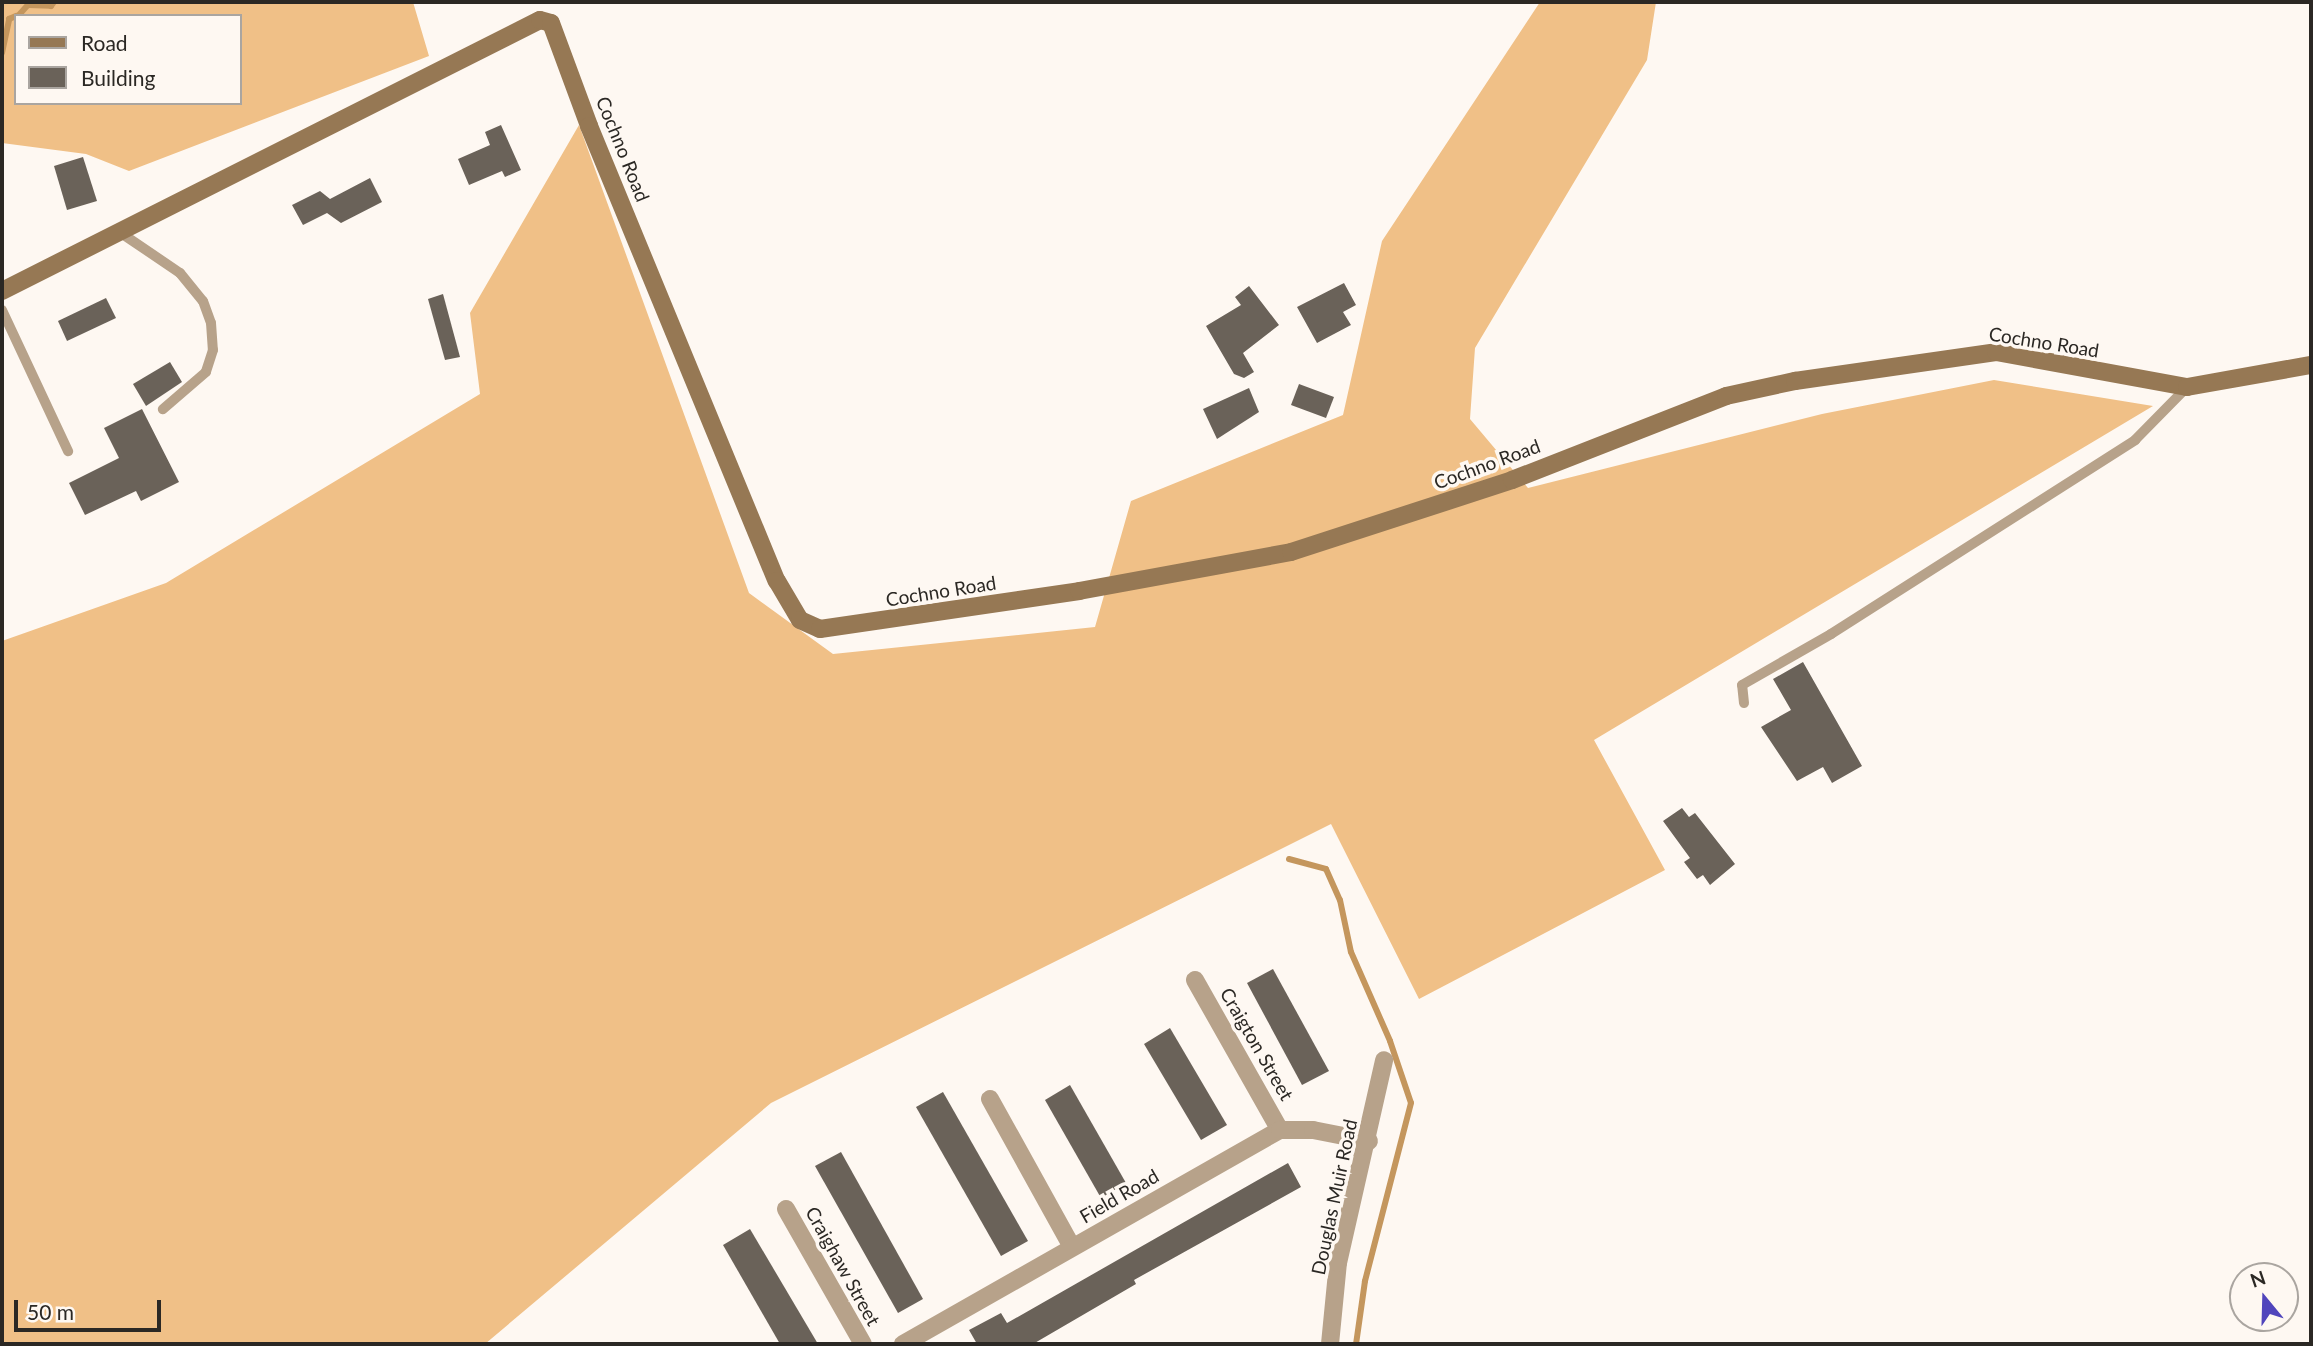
<!DOCTYPE html>
<style>
body{margin:0}
#map{position:relative;width:2313px;height:1346px;overflow:hidden;background:#fef8f2;font-family:Lato,sans-serif}
div>[style]{position:absolute}
.forest>*{inset:0;background:#f0c087}
.stream>*{height:6px;margin:-3px;padding:0 3px;transform-origin:3px;border-radius:3px;background:#c4965d}
.building>*{inset:0;background:#6a6259}
.lane>*{height:10px;margin:-5px;padding:0 5px;transform-origin:5px;border-radius:5px;background:#b7a28a}
.street>*{height:18px;margin:-9px;padding:0 9px;transform-origin:9px;border-radius:9px;background:#b7a28a}
.secondary>*{height:18px;margin:-9px;padding:0 9px;transform-origin:9px;border-radius:9px;background:#967854}
span{translate:-50% -50%;white-space:nowrap;text-align:center;line-height:1.15;-webkit-text-stroke:7px #fef8f2;paint-order:stroke}
.street-label{font-size:19px;color:#2b2824}
.frame{position:absolute;inset:0;border:4px solid #2b2824;pointer-events:none}
.legend{position:absolute;left:14px;top:14px;width:228px;height:91px;box-sizing:border-box;background:#fef8f2;border:2px solid #aaa5a0;margin:0;padding:9px 12px;list-style:none;font-size:21px;color:#2b2824}
.legend li{display:flex;align-items:center;gap:14px;height:35px}
.legend b{width:35px;border:2px solid #aaa5a0}
.north{position:absolute;left:2229px;top:1262px;width:70px;height:70px;box-sizing:border-box;background:#fef8f2;border:2px solid #aaa5a0;border-radius:50%;rotate:341deg;font-size:19px;font-weight:700;line-height:28px;text-align:center;color:#2b2824}
.north::after{content:'';display:block;margin:auto;width:24px;height:32px;background:#5045bc;clip-path:polygon(50% 0,100% 100%,50% 72%,0 100%)}
.scale{position:absolute;left:14px;top:1300px;width:147px;height:32px;box-sizing:border-box;border:4px solid #2b2824;border-top:0;padding-left:9px;font-size:21px;line-height:24px;white-space:nowrap;color:#2b2824;-webkit-text-stroke:5px #fef8f2;paint-order:stroke}
</style>
<div id="map">
<div class="forest">
<div style="clip-path:polygon(evenodd,2px 2px,413px 2px,429px 56px,129px 171px,86px 154px,2px 143px,2px 2px,16px 16px,240px 16px,240px 103px,16px 103px,16px 16px)"></div>
<div style="clip-path:polygon(1540px 2px,1656px 2px,1647px 60px,1475px 348px,1470px 419px,1528px 488px,1822px 414px,1994px 380px,2153px 406px,1594px 740px,1665px 870px,1419px 999px,1331px 824px,771px 1103px,485px 1344px,2px 1344px,2px 641px,166px 583px,480px 394px,470px 313px,579px 125px,749px 593px,833px 654px,1095px 627px,1131px 501px,1343px 415px,1382px 241px)"></div>
</div>
<div class="stream">
<div style="left:18px;top:16px;width:15px;rotate:-48deg"></div>
<div style="left:28px;top:5px;width:23px;rotate:2deg"></div>
<div style="left:51px;top:6px;width:5px;rotate:-53deg"></div>
<div style="left:2px;top:53px;width:35px;rotate:-78deg"></div>
<div style="left:9px;top:19px;width:8px;rotate:-23deg"></div>
<div style="left:1289px;top:859px;width:38px;rotate:15deg"></div>
<div style="left:1326px;top:869px;width:34px;rotate:66deg"></div>
<div style="left:1340px;top:900px;width:53px;rotate:78.1deg"></div>
<div style="left:1351px;top:952px;width:97px;rotate:66.3deg"></div>
<div style="left:1390px;top:1041px;width:65px;rotate:71.3deg"></div>
<div style="left:1411px;top:1103px;width:184px;rotate:104.5deg"></div>
<div style="left:1365px;top:1281px;width:64px;rotate:98.1deg"></div>
</div>
<div class="building">
<div style="clip-path:polygon(501px 125px,521px 170px,505px 177px,502px 171px,469px 185px,458px 159px,490px 145px,485px 132px)"></div>
<div style="clip-path:polygon(83px 157px,97px 201px,67px 210px,54px 166px)"></div>
<div style="clip-path:polygon(370px 178px,382px 202px,341px 223px,327px 213px,303px 225px,292px 205px,320px 191px,330px 199px)"></div>
<div style="clip-path:polygon(1344px 283px,1356px 305px,1343px 312px,1351px 325px,1317px 343px,1297px 307px)"></div>
<div style="clip-path:polygon(1249px 286px,1279px 325px,1243px 353px,1254px 372px,1244px 378px,1234px 374px,1206px 326px,1241px 305px,1235px 297px)"></div>
<div style="clip-path:polygon(443px 294px,460px 357px,445px 360px,428px 299px)"></div>
<div style="clip-path:polygon(106px 298px,116px 318px,67px 341px,58px 321px)"></div>
<div style="clip-path:polygon(170px 362px,182px 382px,146px 406px,133px 384px)"></div>
<div style="clip-path:polygon(1299px 384px,1334px 397px,1326px 418px,1291px 405px)"></div>
<div style="clip-path:polygon(1249px 388px,1259px 412px,1217px 439px,1203px 409px)"></div>
<div style="clip-path:polygon(142px 409px,179px 482px,141px 501px,136px 491px,85px 515px,69px 483px,119px 458px,104px 428px)"></div>
<div style="clip-path:polygon(1803px 662px,1862px 766px,1832px 783px,1823px 767px,1797px 781px,1761px 727px,1791px 710px,1773px 679px)"></div>
<div style="clip-path:polygon(1682px 808px,1689px 817px,1695px 813px,1735px 864px,1710px 885px,1703px 875px,1697px 879px,1684px 862px,1690px 858px,1663px 821px)"></div>
<div style="clip-path:polygon(1273px 969px,1329px 1071px,1302px 1085px,1247px 983px)"></div>
<div style="clip-path:polygon(1170px 1028px,1227px 1125px,1201px 1140px,1144px 1044px)"></div>
<div style="clip-path:polygon(1070px 1085px,1126px 1183px,1101px 1198px,1045px 1100px)"></div>
<div style="clip-path:polygon(943px 1092px,1028px 1241px,1001px 1256px,916px 1107px)"></div>
<div style="clip-path:polygon(841px 1152px,923px 1299px,898px 1313px,815px 1166px)"></div>
<div style="clip-path:polygon(1288px 1163px,1301px 1187px,1134px 1280px,1136px 1284px,1033px 1344px,977px 1344px,969px 1330px,1001px 1313px,1007px 1323px)"></div>
<div style="clip-path:polygon(750px 1229px,818px 1344px,780px 1344px,723px 1245px)"></div>
</div>
<div class="lane">
<div style="left:118px;top:231px;width:75px;rotate:34.1deg"></div>
<div style="left:180px;top:273px;width:36px;rotate:51deg"></div>
<div style="left:203px;top:301px;width:23px;rotate:70deg"></div>
<div style="left:211px;top:323px;width:27px;rotate:86deg"></div>
<div style="left:213px;top:350px;width:23px;rotate:108deg"></div>
<div style="left:206px;top:372px;width:57px;rotate:139.3deg"></div>
<div style="left:2px;top:310px;width:156px;rotate:64.9deg"></div>
<div style="left:1744px;top:703px;width:18px;rotate:-96deg"></div>
<div style="left:1742px;top:685px;width:103px;rotate:-29.8deg"></div>
<div style="left:1831px;top:634px;width:361px;rotate:-32.5deg"></div>
<div style="left:2135px;top:440px;width:74px;rotate:-45.5deg"></div>
</div>
<div class="street">
<div style="left:1195px;top:980px;width:172px;rotate:60.5deg"></div>
<div style="left:990px;top:1099px;width:169px;rotate:61deg"></div>
<div style="left:786px;top:1209px;width:155px;rotate:60.3deg"></div>
<div style="left:903px;top:1344px;width:434px;rotate:-29.6deg"></div>
<div style="left:1280px;top:1130px;width:33px"></div>
<div style="left:1313px;top:1130px;width:57px;rotate:11.1deg"></div>
<div style="left:1330px;top:1344px;width:81px;rotate:-84.4deg"></div>
<div style="left:1338px;top:1263px;width:208px;rotate:-77.2deg"></div>
</div>
<div class="secondary">
<div style="left:2px;top:291px;width:602px;rotate:-26.74deg"></div>
<div style="left:540px;top:20px;width:11px;rotate:15deg"></div>
<div style="left:551px;top:23px;width:110px;rotate:69.7deg"></div>
<div style="left:589px;top:126px;width:492px;rotate:67.6deg"></div>
<div style="left:777px;top:581px;width:45px;rotate:59.5deg"></div>
<div style="left:800px;top:620px;width:22px;rotate:24deg"></div>
<div style="left:820px;top:629px;width:262px;rotate:-8.3deg"></div>
<div style="left:1079px;top:591px;width:216px;rotate:-10.4deg"></div>
<div style="left:1291px;top:552px;width:232px;rotate:-18deg"></div>
<div style="left:1512px;top:480px;width:230px;rotate:-21.4deg"></div>
<div style="left:1726px;top:396px;width:71px;rotate:-12.3deg"></div>
<div style="left:1795px;top:381px;width:203px;rotate:-8.2deg"></div>
<div style="left:1996px;top:352px;width:194px;rotate:10.4deg"></div>
<div style="left:2187px;top:387px;width:126px;rotate:-10.1deg"></div>
</div>
<div class="street-label">
<span style="left:623px;top:149px;rotate:68deg">Cochno Road</span>
<span style="left:2044px;top:342px;rotate:9deg">Cochno Road</span>
<span style="left:1487px;top:464px;rotate:-20deg">Cochno Road</span>
<span style="left:941px;top:591px;rotate:-9deg">Cochno Road</span>
<span style="left:1257px;top:1044px;rotate:60deg">Craigton Street</span>
<span style="left:1119px;top:1196px;rotate:-30deg">Field Road</span>
<span style="left:1334px;top:1197px;rotate:-78deg">Douglas Muir Road</span>
<span style="left:843px;top:1266px;rotate:61deg">Craighaw Street</span>
</div>
<div class="frame"></div>
<ul class="legend">
<li><b style="height:9px;background:#967854"></b>Road</li>
<li><b style="height:19px;background:#6a6259"></b>Building</li>
</ul>
<div class="north">N</div>
<div class="scale">50 m</div>
</div>
